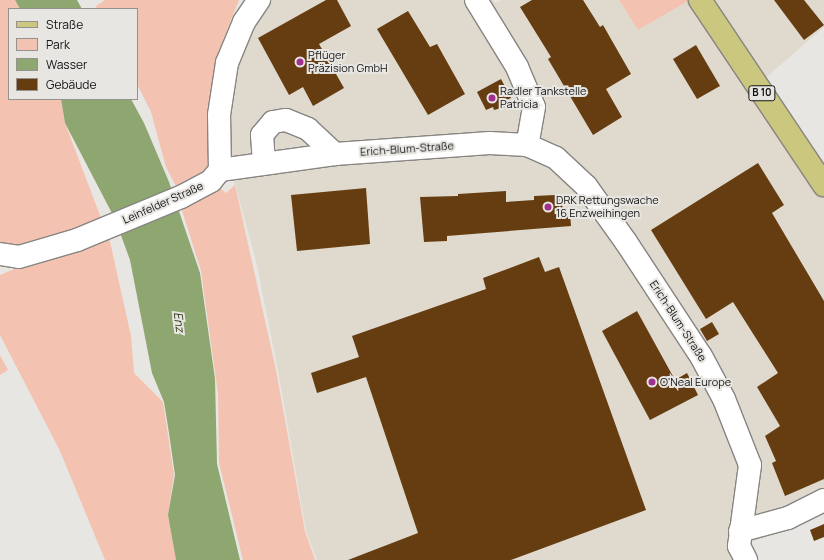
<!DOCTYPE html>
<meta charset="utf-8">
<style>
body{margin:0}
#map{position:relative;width:824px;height:560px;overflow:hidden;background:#e8e6e2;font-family:Manrope,sans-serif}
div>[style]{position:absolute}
.built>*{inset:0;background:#dfd9ce}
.green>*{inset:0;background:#f4c2b0}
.water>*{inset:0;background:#8ea670}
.building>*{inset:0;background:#663d11}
.roads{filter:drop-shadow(1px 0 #878581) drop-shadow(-1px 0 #878581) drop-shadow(0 1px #878581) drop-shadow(0 -1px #878581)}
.minor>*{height:22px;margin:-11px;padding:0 11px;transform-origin:11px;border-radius:11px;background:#fff}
.major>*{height:22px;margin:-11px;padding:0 11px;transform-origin:11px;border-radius:11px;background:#cbc77e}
.dots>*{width:11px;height:11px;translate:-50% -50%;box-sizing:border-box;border:2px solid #e8e6e2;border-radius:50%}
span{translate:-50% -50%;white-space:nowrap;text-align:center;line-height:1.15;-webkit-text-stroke:4px #e8e6e2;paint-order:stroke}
.shield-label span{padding:1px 3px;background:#e8e6e2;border:1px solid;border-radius:3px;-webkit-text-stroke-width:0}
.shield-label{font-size:10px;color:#151413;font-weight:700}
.poi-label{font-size:11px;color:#151413}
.left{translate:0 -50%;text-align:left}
.street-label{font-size:11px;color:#151413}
.water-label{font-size:12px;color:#26360d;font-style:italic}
.legend{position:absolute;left:8px;top:8px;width:130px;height:92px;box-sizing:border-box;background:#e8e6e2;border:1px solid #94928f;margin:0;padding:5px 7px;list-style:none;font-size:12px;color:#151413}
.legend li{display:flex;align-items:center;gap:8px;height:20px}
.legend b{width:20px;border:1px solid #94928f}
</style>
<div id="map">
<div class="built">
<div style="clip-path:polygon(261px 0,493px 0,496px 3px,502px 0,619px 0,638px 30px,690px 0,824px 194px,824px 514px,735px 548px,741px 560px,317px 560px,306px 531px,278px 370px,256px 261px,226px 151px,225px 98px)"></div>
<div style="clip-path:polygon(713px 0,824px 0,824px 27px,763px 80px)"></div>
</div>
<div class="green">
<div style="clip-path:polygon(0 0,15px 0,20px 9px,9px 9px,9px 99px,61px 99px,65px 123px,101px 218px,32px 246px,0 246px)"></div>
<div style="clip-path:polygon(105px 0,239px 0,218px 53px,209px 168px,196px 180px,177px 188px,166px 167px,151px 112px,137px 84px,137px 9px,97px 9px,96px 6px)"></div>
<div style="clip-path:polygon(619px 0,690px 0,638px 30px)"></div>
<div style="clip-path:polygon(215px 184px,226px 193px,235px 185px,276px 370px,305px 531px,315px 560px,243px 560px,219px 463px,218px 394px,201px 271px,181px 207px)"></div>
<div style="clip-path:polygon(109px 237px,131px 336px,134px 373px,163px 402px,174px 475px,168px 515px,176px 560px,105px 560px,60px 451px,0 335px,0 275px,31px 262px)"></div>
<div style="clip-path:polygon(0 355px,8px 370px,0 375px)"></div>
</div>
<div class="water">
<div style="clip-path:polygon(15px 0,77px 0,82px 9px,20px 9px)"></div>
<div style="clip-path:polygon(61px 99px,131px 99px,144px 123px,169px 182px,200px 273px,215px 379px,217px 464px,240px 560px,176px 560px,168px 515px,175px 475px,169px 433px,164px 402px,152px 373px,130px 260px,115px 219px,65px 123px)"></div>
</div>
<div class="building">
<div style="clip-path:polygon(326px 0,337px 0,351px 26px,319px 44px,344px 88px,313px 106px,303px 87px,289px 95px,258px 38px)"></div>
<div style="clip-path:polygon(532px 0,583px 0,600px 27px,603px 25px,631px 74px,606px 89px,622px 117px,593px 135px,548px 59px,551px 57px,520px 7px)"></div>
<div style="clip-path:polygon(774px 0,804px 0,824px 25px,804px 40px)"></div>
<div style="clip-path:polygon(408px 11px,430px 47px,437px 44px,465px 94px,428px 115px,377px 29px)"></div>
<div style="clip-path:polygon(696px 45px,720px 86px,697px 99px,673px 59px)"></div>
<div style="clip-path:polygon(501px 79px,511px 98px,506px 100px,509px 106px,494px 110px,493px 107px,486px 110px,477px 92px)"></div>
<div style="clip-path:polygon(758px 163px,784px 205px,772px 213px,824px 301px,824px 479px,785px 496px,772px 463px,776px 461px,765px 436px,780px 426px,757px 387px,778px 373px,733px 302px,706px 319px,651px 230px)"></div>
<div style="clip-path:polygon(366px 188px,370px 244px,297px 251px,291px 195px)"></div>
<div style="clip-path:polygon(506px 191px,506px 202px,534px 200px,534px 196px,555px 195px,555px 199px,562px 198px,563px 214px,570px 213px,571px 226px,447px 236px,447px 241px,424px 242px,420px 197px,458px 196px,458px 194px)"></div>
<div style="clip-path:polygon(539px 257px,545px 272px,559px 267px,646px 510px,511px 560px,348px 560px,418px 533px,366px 377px,317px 393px,311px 373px,359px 357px,352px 336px,486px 289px,483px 278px)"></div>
<div style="clip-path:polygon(637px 311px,675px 380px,687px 373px,698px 395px,650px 420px,602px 331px)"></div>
<div style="clip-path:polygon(712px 322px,719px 334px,707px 341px,700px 329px)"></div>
<div style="clip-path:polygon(824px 524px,824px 537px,814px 541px,810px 530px)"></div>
</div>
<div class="roads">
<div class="minor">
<div style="left:476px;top:0;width:79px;rotate:58.5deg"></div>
<div style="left:517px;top:67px;width:43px;rotate:67deg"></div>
<div style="left:534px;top:107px;width:39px;rotate:100deg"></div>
<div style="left:264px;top:163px;width:28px;rotate:-94deg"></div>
<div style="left:262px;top:135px;width:17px;rotate:-50deg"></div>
<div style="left:273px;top:122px;width:13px;rotate:-9deg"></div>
<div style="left:286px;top:120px;width:24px;rotate:22deg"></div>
<div style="left:308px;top:129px;width:37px;rotate:43deg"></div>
<div style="left:220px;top:170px;width:116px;rotate:-7.9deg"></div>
<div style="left:335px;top:154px;width:155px;rotate:-4.1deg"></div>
<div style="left:490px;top:143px;width:37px;rotate:3deg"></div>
<div style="left:527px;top:145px;width:32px;rotate:24deg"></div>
<div style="left:556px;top:158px;width:41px;rotate:43deg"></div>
<div style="left:586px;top:186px;width:69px;rotate:54.5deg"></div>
<div style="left:626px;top:242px;width:136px;rotate:56.7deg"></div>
<div style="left:701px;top:356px;width:49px;rotate:61.9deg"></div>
<div style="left:724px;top:399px;width:71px;rotate:68.5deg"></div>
<div style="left:750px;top:465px;width:82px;rotate:97.7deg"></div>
<div style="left:739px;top:546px;width:16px;rotate:63deg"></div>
<div style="left:0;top:254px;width:19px;rotate:9deg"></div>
<div style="left:19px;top:257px;width:60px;rotate:-16.3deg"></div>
<div style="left:77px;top:240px;width:113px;rotate:-22.5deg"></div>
<div style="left:181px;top:197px;width:34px;rotate:-28deg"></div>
<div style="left:211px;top:181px;width:14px;rotate:-51deg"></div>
<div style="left:220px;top:170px;width:55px;rotate:-91deg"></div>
<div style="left:219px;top:115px;width:53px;rotate:-81.3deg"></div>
<div style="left:227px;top:63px;width:44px;rotate:-67.5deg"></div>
<div style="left:244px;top:22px;width:27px;rotate:-56deg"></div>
<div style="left:740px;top:531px;width:50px;rotate:-15.2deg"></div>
<div style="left:788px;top:518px;width:40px;rotate:-26.6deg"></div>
</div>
<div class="major">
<div style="left:700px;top:0;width:223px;rotate:56.2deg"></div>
</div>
</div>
<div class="dots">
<div style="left:300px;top:62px;background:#a0308d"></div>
<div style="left:492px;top:98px;background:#a0308d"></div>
<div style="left:548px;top:207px;background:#a0308d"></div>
<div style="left:652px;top:382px;background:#a0308d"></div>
</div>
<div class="shield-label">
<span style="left:762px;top:93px">B 10</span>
</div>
<div class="poi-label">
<span class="left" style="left:308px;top:62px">Pflüger<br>Präzision GmbH</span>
<span class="left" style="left:500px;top:98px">Radler Tankstelle<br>Patricia</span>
<span class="left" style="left:556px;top:207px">DRK Rettungswache<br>16 Enzweihingen</span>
<span class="left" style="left:660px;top:382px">O'Neal Europe</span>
</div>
<div class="street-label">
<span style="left:407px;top:149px;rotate:-4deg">Erich-Blum-Straße</span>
<span style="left:163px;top:203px;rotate:-24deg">Leinfelder Straße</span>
<span style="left:678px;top:321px;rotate:57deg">Erich-Blum-Straße</span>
</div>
<div class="water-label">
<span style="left:179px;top:322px;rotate:83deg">Enz</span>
</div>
<ul class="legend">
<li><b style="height:5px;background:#cbc77e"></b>Straße</li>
<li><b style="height:11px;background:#f4c2b0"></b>Park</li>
<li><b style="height:11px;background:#8ea670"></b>Wasser</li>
<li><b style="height:11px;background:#663d11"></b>Gebäude</li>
</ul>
</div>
